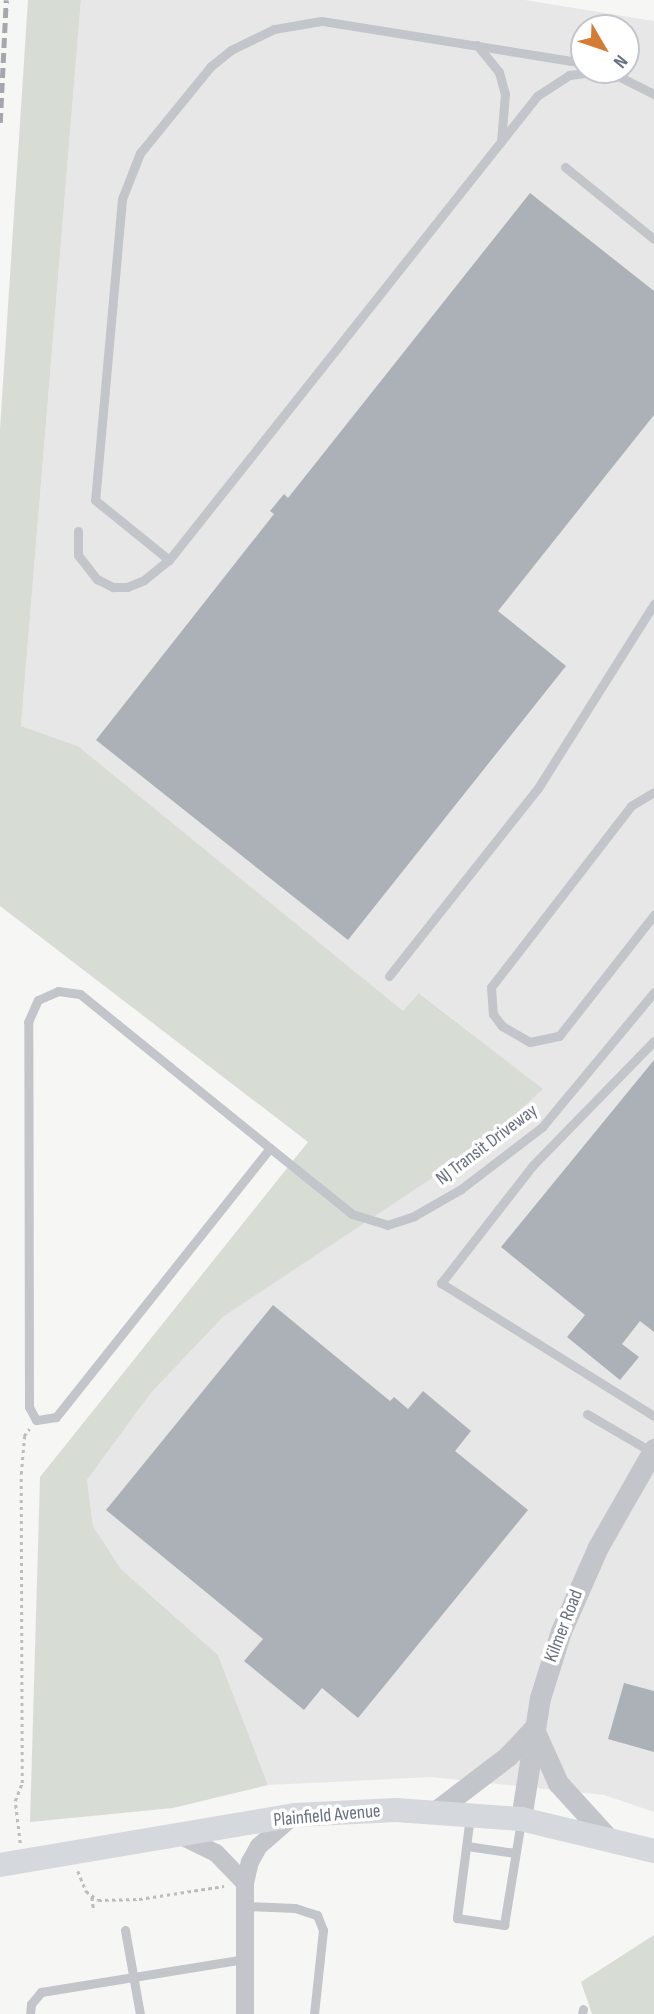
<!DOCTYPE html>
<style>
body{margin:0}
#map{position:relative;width:654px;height:2014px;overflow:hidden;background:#f6f6f4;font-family:"Sofia Sans Condensed",sans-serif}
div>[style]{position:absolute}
.built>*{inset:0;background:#e7e7e7}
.green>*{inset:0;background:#d7ddd5}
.building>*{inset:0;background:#acb1b7}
.path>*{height:2.5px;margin-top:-1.25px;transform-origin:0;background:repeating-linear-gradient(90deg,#bcbdc0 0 3.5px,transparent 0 7px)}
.service>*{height:9px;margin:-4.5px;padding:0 4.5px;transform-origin:4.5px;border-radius:4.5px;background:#c2c5c9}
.minor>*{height:18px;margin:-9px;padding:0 9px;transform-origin:9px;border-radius:9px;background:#c2c5c9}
.tertiary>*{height:21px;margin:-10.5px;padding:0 10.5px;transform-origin:10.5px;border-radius:10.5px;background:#c2c5c9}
.secondary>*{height:24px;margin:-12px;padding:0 12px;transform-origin:12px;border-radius:12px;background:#d5d8dc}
.rail>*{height:4.5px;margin-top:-2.25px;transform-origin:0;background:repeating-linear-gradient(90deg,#a4a7ad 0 10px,transparent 0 15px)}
span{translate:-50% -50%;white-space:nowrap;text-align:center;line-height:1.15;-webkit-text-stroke:7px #fff;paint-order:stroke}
.street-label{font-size:19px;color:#687182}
.north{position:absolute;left:570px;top:14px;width:70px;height:70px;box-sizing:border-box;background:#fff;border:2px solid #c3c6cd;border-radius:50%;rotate:129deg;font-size:19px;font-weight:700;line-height:28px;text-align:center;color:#687182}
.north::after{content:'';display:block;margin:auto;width:24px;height:32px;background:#d67b34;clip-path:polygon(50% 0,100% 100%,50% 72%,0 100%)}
</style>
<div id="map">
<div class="built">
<div style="clip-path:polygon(evenodd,81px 0,525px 0,654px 21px,654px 1812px,604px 1795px,431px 1777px,268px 1785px,218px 1655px,121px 1569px,93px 1526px,87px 1480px,151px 1393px,223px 1317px,482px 1145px,542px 1089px,420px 993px,403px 1012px,78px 746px,21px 726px,81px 0,584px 28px,626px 28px,626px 70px,584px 70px,584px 28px)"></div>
</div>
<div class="green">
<div style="clip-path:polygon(28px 0,81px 0,21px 726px,78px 746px,403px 1011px,419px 993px,543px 1089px,482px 1145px,223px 1317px,151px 1393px,87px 1480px,93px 1526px,121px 1569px,218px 1655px,268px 1785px,173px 1808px,30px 1822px,40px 1477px,308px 1142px,0 906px,0 429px)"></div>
<div style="clip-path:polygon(654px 1935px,654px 2014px,592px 2014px,581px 1982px)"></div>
</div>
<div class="building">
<div style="clip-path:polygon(530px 193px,654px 291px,654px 415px,498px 611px,566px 666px,348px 940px,96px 740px,274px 514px,270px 511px,284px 494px,288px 498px)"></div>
<div style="clip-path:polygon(654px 1060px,654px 1332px,640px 1321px,622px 1344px,639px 1357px,620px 1380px,567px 1337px,585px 1315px,501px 1247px)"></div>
<div style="clip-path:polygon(273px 1305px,390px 1401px,394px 1397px,408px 1409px,423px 1391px,471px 1431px,455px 1451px,528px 1510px,358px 1718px,322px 1688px,304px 1710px,244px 1661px,263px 1639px,106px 1510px)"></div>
<div style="clip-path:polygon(624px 1683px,654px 1691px,654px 1752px,608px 1739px)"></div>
</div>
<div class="path">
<div style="left:20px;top:1843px;width:42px;rotate:-96.8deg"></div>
<div style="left:15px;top:1801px;width:19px;rotate:-69deg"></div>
<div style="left:22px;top:1783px;width:309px;rotate:-90.2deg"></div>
<div style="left:21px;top:1474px;width:38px;rotate:-85deg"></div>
<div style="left:24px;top:1436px;width:9px;rotate:-54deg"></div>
<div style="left:78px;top:1871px;width:22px;rotate:68deg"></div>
<div style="left:86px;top:1891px;width:15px;rotate:37deg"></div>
<div style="left:98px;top:1900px;width:41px;rotate:-1.4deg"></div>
<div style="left:139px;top:1899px;width:86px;rotate:-8.7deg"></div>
<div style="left:92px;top:1897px;width:14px;rotate:82deg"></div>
</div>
<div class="service">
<div style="left:477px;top:45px;width:35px;rotate:51deg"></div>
<div style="left:499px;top:72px;width:23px;rotate:75deg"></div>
<div style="left:505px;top:94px;width:48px;rotate:94.8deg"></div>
<div style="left:584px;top:63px;width:266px;rotate:-170.9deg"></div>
<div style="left:321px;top:21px;width:48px;rotate:170.3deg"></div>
<div style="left:274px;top:29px;width:48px;rotate:154deg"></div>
<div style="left:231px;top:50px;width:26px;rotate:141deg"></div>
<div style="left:211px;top:66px;width:112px;rotate:129.2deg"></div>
<div style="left:140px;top:153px;width:49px;rotate:111.4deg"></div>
<div style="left:122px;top:199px;width:302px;rotate:95.1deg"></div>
<div style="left:95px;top:500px;width:95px;rotate:39deg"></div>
<div style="left:169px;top:560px;width:592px;rotate:-51.58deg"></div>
<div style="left:537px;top:96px;width:38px;rotate:-33deg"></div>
<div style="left:569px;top:75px;width:38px;rotate:-7deg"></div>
<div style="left:606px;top:70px;width:54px;rotate:26.6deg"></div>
<div style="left:565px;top:167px;width:114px;rotate:39deg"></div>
<div style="left:78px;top:531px;width:24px;rotate:90deg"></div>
<div style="left:78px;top:555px;width:31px;rotate:52deg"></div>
<div style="left:97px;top:579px;width:18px;rotate:27deg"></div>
<div style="left:113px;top:587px;width:14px"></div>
<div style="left:127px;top:587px;width:18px;rotate:-22deg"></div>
<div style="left:144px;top:580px;width:32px;rotate:-39deg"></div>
<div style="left:654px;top:792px;width:27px;rotate:149deg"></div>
<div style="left:631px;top:806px;width:229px;rotate:127.7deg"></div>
<div style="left:491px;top:987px;width:27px;rotate:86deg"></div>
<div style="left:493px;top:1014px;width:15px;rotate:53deg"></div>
<div style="left:502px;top:1026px;width:32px;rotate:30deg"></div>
<div style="left:530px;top:1042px;width:30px;rotate:-12deg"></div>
<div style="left:559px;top:1036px;width:154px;rotate:-51.9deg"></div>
<div style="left:389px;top:976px;width:240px;rotate:-51.6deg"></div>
<div style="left:538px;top:788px;width:218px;rotate:-57.8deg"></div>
<div style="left:654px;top:1041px;width:173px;rotate:134.3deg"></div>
<div style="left:533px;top:1165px;width:150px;rotate:127.9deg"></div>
<div style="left:441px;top:1283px;width:251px;rotate:32deg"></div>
<div style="left:270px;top:1148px;width:344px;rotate:128.5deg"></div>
<div style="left:56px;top:1417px;width:20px;rotate:171deg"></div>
<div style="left:36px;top:1420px;width:15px;rotate:-118deg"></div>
<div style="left:29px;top:1407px;width:385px;rotate:-90.1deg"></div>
<div style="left:28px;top:1022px;width:24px;rotate:-66deg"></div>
<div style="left:38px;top:1000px;width:22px;rotate:-24deg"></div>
<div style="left:58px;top:991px;width:22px;rotate:8deg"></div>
<div style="left:80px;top:994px;width:116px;rotate:39deg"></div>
<div style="left:170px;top:1067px;width:129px;rotate:39deg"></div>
<div style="left:270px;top:1148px;width:105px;rotate:38.8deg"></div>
<div style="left:352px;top:1214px;width:37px;rotate:17deg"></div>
<div style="left:387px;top:1225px;width:28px;rotate:-18deg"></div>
<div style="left:414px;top:1216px;width:54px;rotate:-29.9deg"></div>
<div style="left:461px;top:1189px;width:102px;rotate:-37.4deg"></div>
<div style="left:542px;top:1127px;width:175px;rotate:-50.3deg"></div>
<div style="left:587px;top:1414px;width:75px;rotate:30.3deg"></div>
<div style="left:470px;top:1816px;width:103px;rotate:97.3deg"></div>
<div style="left:457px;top:1918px;width:48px;rotate:8.5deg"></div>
<div style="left:504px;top:1925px;width:105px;rotate:-80.7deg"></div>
<div style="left:467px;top:1846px;width:49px;rotate:8.3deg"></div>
<div style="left:245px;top:1906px;width:50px;rotate:2.3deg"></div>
<div style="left:295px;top:1908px;width:23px;rotate:18deg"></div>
<div style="left:317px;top:1915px;width:16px;rotate:68deg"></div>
<div style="left:323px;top:1930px;width:84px;rotate:96.1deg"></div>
<div style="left:125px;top:1930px;width:85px;rotate:79.9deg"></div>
<div style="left:30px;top:2014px;width:10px;rotate:-84deg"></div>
<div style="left:31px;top:2004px;width:16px;rotate:-50deg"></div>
<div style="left:41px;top:1992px;width:207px;rotate:-9.2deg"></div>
<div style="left:582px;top:2014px;width:5px;rotate:-79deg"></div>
</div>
<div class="minor">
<div style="left:181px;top:1836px;width:39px;rotate:26deg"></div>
<div style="left:216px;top:1853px;width:42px;rotate:46deg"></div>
<div style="left:245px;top:2014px;width:131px;rotate:-90deg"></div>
<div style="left:245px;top:1883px;width:22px;rotate:-77deg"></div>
<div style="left:250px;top:1862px;width:18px;rotate:-61deg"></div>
<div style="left:259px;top:1846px;width:43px;rotate:-41.2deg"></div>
</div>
<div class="tertiary">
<div style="left:536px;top:1734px;width:54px;rotate:65.8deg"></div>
<div style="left:558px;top:1783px;width:74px;rotate:47.7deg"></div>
<div style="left:436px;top:1811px;width:91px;rotate:-37.4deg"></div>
<div style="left:508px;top:1756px;width:38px;rotate:-47deg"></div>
<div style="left:521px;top:1819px;width:122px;rotate:-81.1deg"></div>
<div style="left:540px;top:1698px;width:70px;rotate:-72.6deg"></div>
<div style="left:561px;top:1631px;width:92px;rotate:-66.2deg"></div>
<div style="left:598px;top:1547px;width:113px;rotate:-60.3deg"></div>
</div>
<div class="secondary">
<div style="left:0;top:1865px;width:299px;rotate:-9.6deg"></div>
<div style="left:295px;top:1815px;width:101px;rotate:-2.8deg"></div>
<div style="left:396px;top:1810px;width:125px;rotate:4.1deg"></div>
<div style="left:521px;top:1819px;width:137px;rotate:13.5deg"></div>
</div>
<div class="rail">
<div style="left:0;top:123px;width:123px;rotate:-87.2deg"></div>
</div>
<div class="street-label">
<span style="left:487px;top:1145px;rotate:-37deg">NJ Transit Driveway</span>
<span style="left:564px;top:1626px;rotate:-69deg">Kilmer Road</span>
<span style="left:327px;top:1816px;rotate:-5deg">Plainfield Avenue</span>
</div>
<div class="north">N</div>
</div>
